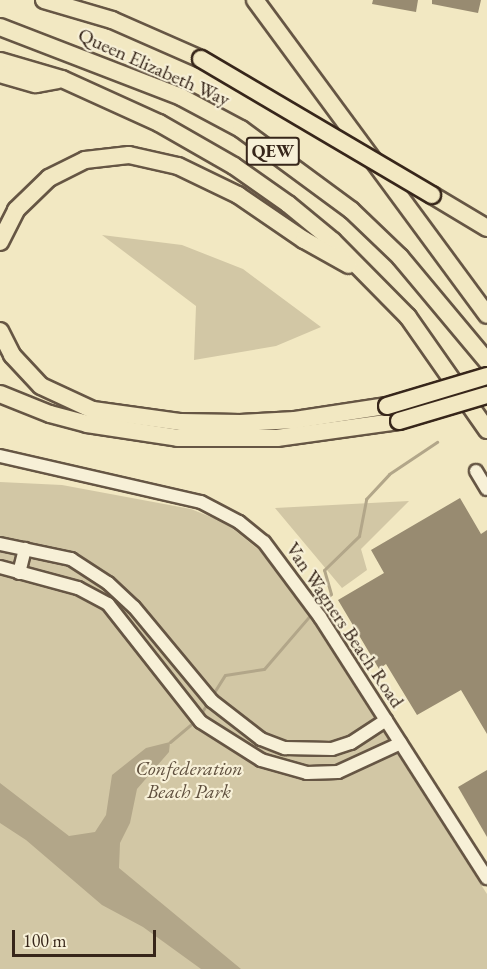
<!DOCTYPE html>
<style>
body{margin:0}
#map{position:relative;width:487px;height:969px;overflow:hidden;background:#f2e8c2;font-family:"EB Garamond",serif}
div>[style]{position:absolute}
.green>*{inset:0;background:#d2c7a5}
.water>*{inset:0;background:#b2a689}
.stream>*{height:3px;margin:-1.5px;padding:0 1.5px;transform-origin:1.5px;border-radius:1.5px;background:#b2a689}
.building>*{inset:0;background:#988b71}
.roads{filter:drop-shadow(2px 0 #665644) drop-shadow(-2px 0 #665644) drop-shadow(0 2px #665644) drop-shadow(0 -2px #665644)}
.minor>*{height:12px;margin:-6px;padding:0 6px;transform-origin:6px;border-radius:6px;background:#f7f0d7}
.highway>*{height:16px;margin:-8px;padding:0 8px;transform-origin:8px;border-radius:8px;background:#f2e8c2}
.bridges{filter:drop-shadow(2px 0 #37261a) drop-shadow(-2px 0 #37261a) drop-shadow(0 2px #37261a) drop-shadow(0 -2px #37261a)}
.highway-bridge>*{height:16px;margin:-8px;padding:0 8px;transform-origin:8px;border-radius:8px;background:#f2e8c2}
span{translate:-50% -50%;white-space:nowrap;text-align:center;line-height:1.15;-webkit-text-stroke:4.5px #f7f0d7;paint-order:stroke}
.shield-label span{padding:2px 4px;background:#f7f0d7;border:2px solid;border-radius:4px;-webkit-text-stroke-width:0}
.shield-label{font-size:18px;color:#37261a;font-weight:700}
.street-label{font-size:20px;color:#37261a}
.park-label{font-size:20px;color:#5e4e3d;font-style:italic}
.scale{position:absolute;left:12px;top:930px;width:144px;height:27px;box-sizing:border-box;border:3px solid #37261a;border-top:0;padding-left:8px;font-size:18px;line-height:21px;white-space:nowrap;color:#37261a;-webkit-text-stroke:4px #f7f0d7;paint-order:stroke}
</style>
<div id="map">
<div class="green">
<div style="clip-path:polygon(102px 235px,182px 245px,243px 269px,321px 327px,276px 346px,194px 360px,196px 306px)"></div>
<div style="clip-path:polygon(0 482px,62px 485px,191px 509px,226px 523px,265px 555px,318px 629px,487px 894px,487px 969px,0 969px)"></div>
<div style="clip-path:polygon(409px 501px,361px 549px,367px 570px,342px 588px,275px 508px)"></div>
</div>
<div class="water">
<div style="clip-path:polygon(170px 742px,169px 752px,137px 789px,130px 823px,120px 843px,119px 868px,241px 969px,201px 969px,143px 927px,102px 905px,26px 840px,0 823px,0 783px,69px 836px,95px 832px,106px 815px,112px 775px,146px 748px)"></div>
</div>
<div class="stream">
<div style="left:318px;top:607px;width:18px;rotate:-45deg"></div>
<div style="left:331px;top:594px;width:25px;rotate:-106deg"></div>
<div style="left:324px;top:570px;width:49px;rotate:-44.2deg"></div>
<div style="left:359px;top:536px;width:38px;rotate:-79deg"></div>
<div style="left:366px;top:499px;width:34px;rotate:-47deg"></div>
<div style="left:389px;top:474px;width:58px;rotate:-33.7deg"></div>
<div style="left:213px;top:694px;width:22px;rotate:-58deg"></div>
<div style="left:225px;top:675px;width:39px;rotate:-9deg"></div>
<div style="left:264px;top:669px;width:75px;rotate:-49.3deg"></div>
<div style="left:200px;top:715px;width:15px;rotate:-58deg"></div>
<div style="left:170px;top:742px;width:34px;rotate:-40deg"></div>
</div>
<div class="building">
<div style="clip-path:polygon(373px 0,418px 0,416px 12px,372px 4px)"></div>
<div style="clip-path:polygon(432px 0,481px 0,478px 13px,432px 4px)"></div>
<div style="clip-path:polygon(460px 498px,481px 534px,487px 530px,487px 734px,461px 690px,417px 715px,386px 664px,379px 669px,338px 600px,384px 573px,371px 550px)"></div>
<div style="clip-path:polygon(487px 770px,487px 837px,458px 787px)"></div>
</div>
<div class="roads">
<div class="minor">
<div style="left:0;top:456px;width:206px;rotate:12.9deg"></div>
<div style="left:201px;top:502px;width:43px;rotate:27.8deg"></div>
<div style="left:239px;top:522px;width:32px;rotate:39deg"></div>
<div style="left:264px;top:542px;width:94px;rotate:53.3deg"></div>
<div style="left:320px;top:617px;width:310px;rotate:57.4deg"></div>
<div style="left:476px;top:471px;width:21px;rotate:59deg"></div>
<div style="left:0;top:544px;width:73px;rotate:11.9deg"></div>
<div style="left:71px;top:559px;width:44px;rotate:33deg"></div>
<div style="left:108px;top:583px;width:35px;rotate:43deg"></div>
<div style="left:134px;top:607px;width:122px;rotate:50.3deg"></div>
<div style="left:212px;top:701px;width:62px;rotate:37.8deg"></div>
<div style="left:261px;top:739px;width:26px;rotate:21deg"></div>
<div style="left:285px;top:748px;width:47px;rotate:1.2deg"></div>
<div style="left:332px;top:749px;width:20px;rotate:-18deg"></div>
<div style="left:351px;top:743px;width:42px;rotate:-33.3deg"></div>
<div style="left:0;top:567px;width:81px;rotate:15.1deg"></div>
<div style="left:78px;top:588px;width:34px;rotate:28deg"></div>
<div style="left:108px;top:604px;width:150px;rotate:51.8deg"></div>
<div style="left:201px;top:722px;width:71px;rotate:32.3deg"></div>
<div style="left:261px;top:760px;width:48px;rotate:15.8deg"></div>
<div style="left:307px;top:773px;width:31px;rotate:-2deg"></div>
<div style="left:338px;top:772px;width:69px;rotate:-24.7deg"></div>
<div style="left:19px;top:573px;width:25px;rotate:-76deg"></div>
</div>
<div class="highway">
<div style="left:44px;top:0;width:71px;rotate:16.4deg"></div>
<div style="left:112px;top:20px;width:97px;rotate:23.7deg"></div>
<div style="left:255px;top:0;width:391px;rotate:53.6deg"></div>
<div style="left:0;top:27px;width:194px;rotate:21.1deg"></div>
<div style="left:181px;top:97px;width:68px;rotate:28.1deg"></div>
<div style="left:241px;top:129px;width:137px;rotate:36.4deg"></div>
<div style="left:351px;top:210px;width:68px;rotate:43.8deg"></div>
<div style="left:400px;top:257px;width:136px;rotate:50.1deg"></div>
<div style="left:0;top:61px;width:65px;rotate:16.2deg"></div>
<div style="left:62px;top:79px;width:107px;rotate:24.4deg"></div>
<div style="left:159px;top:123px;width:86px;rotate:29.8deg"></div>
<div style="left:234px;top:166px;width:66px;rotate:35.1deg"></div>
<div style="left:288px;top:204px;width:58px;rotate:39.4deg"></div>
<div style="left:333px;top:241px;width:107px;rotate:45.4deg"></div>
<div style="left:408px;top:317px;width:138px;rotate:55deg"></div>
<div style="left:0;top:74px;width:37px;rotate:16deg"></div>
<div style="left:36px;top:84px;width:22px;rotate:-10deg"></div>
<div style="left:432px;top:195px;width:64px;rotate:31deg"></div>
<div style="left:0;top:242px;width:36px;rotate:-63deg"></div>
<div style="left:16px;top:210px;width:46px;rotate:-44.1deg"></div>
<div style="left:49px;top:178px;width:40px;rotate:-26.6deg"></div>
<div style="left:85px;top:160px;width:44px;rotate:-6.5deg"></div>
<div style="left:129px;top:155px;width:50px;rotate:12.7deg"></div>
<div style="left:178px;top:166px;width:67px;rotate:25.8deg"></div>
<div style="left:238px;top:195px;width:80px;rotate:34.3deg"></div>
<div style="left:304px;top:240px;width:51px;rotate:29.1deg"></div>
<div style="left:0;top:331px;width:27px;rotate:63deg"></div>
<div style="left:12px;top:355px;width:42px;rotate:46.9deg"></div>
<div style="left:41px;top:386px;width:57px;rotate:24.8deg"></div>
<div style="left:93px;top:410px;width:89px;rotate:7.8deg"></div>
<div style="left:181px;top:422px;width:59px;rotate:1deg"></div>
<div style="left:240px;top:423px;width:55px;rotate:-3.1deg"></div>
<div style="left:295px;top:420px;width:93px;rotate:-8.7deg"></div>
<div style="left:0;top:394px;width:54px;rotate:21.8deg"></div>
<div style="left:50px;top:414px;width:38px;rotate:15deg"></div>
<div style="left:87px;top:424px;width:92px;rotate:8.7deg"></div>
<div style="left:178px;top:438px;width:99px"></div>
<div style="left:277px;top:438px;width:123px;rotate:-7.9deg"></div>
</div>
</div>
<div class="bridges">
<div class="highway-bridge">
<div style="left:201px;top:59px;width:268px;rotate:30.5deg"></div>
<div style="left:387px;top:406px;width:104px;rotate:-16.7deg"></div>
<div style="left:399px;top:421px;width:92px;rotate:-16.5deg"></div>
</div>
</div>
<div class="shield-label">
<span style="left:273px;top:151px">QEW</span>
</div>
<div class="street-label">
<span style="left:154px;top:67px;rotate:24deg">Queen Elizabeth Way</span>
<span style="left:345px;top:625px;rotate:56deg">Van Wagners Beach Road</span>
</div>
<div class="park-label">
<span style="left:189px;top:780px">Confederation<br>Beach Park</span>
</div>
<div class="scale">100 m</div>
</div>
